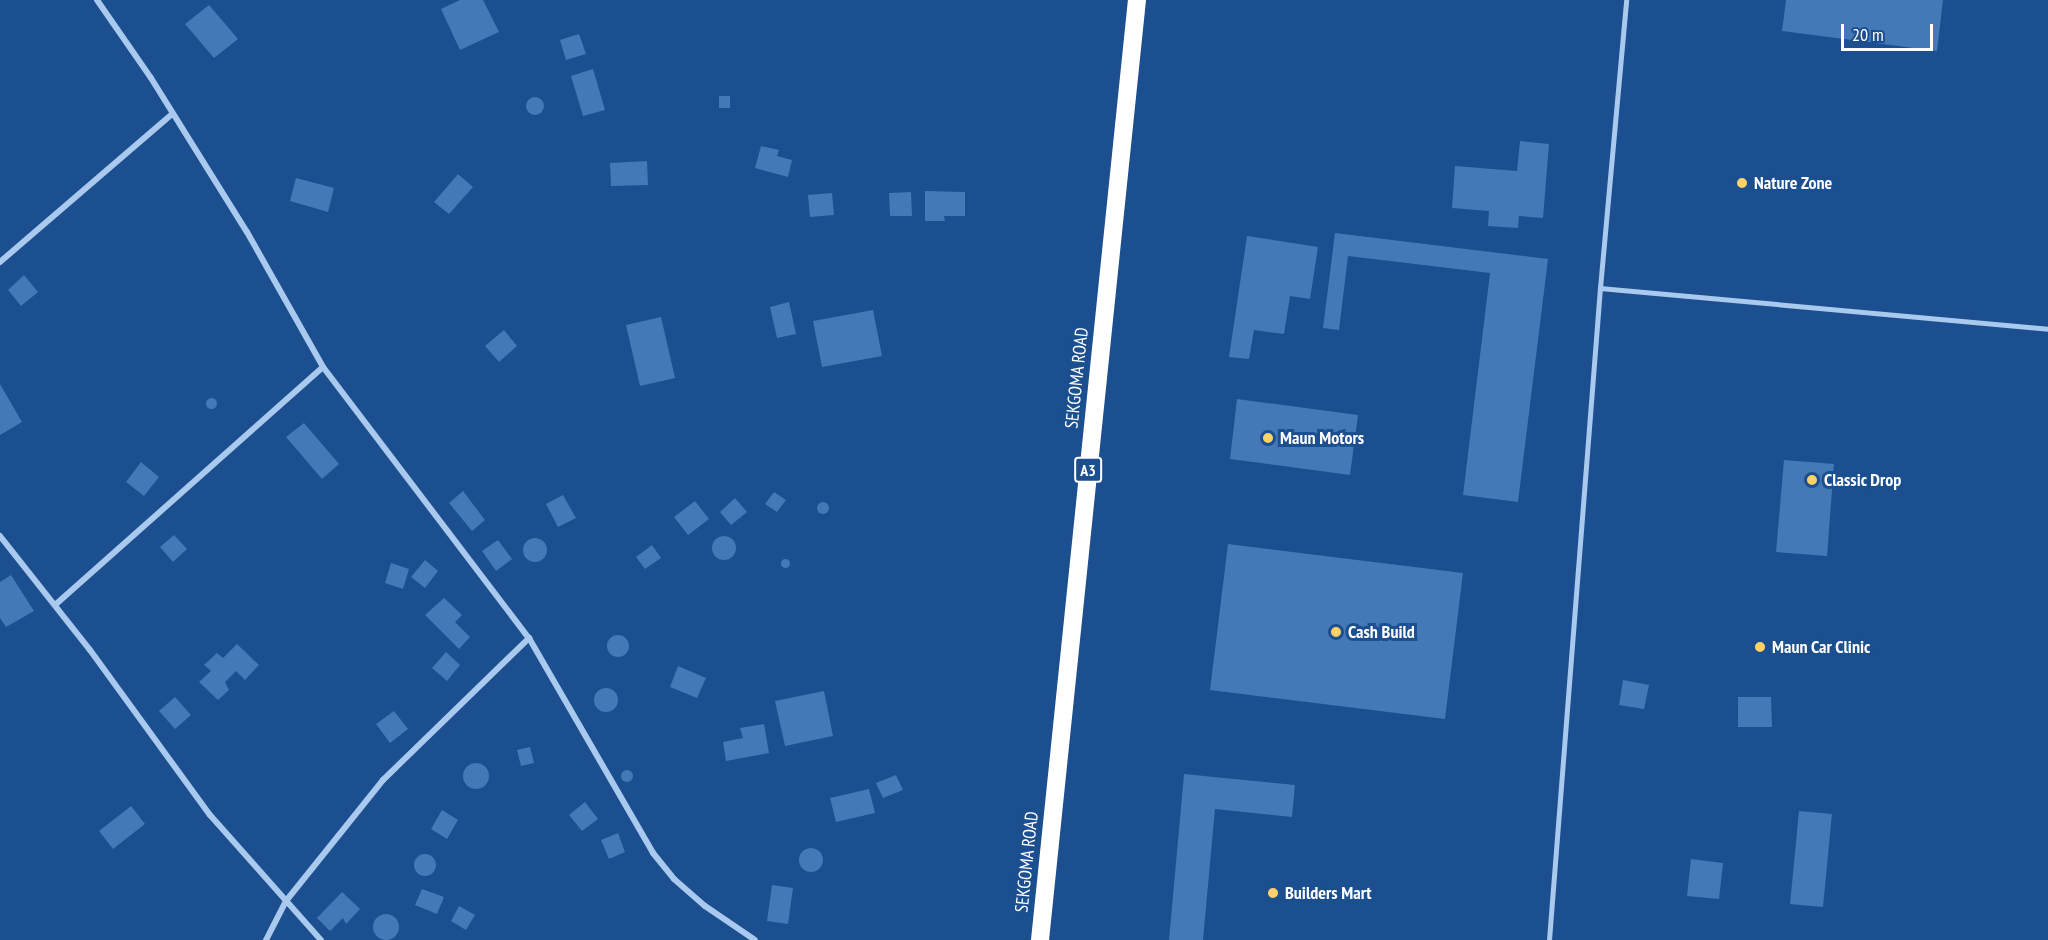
<!DOCTYPE html>
<style>
body{margin:0}
#map{position:relative;width:2048px;height:940px;overflow:hidden;background:#1b4f8f;font-family:"PT Sans Narrow",sans-serif}
div>[style]{position:absolute}
.building>*{inset:0;background:#4478b7}
.round{border-radius:50%}
.lane>*{height:4.5px;margin:-2.25px;padding:0 2.25px;transform-origin:2.25px;border-radius:2.25px;background:#a9c9ee}
.street>*{height:6px;margin:-3px;padding:0 3px;transform-origin:3px;border-radius:3px;background:#a9c9ee}
.highway>*{height:18px;margin:-9px;padding:0 9px;transform-origin:9px;border-radius:9px;background:#fff}
.dots>*{width:16px;height:16px;translate:-50% -50%;box-sizing:border-box;border:3px solid #1b4f8f;border-radius:50%}
span{translate:-50% -50%;white-space:nowrap;text-align:center;line-height:1.15;-webkit-text-stroke:6px #1b4f8f;paint-order:stroke}
.shield-label span{padding:2px 4px;background:#1b4f8f;border:2px solid;border-radius:4px;-webkit-text-stroke-width:0}
.shield-label{font-size:16px;color:#fff;font-weight:700}
.poi-label{font-size:18px;color:#fff;font-weight:700}
.left{translate:0 -50%;text-align:left}
.street-label{font-size:18px;color:#fff}
.scale{position:absolute;left:1841px;top:24px;width:92px;height:27px;box-sizing:border-box;border:3px solid #fff;border-top:0;padding-left:8px;font-size:18px;line-height:21px;white-space:nowrap;color:#fff;-webkit-text-stroke:4px #1b4f8f;paint-order:stroke}
</style>
<div id="map">
<div class="building">
<div style="clip-path:polygon(460px 0,483px 0,499px 32px,460px 50px,441px 9px)"></div>
<div style="clip-path:polygon(1786px 0,1943px 0,1937px 51px,1782px 31px)"></div>
<div style="clip-path:polygon(209px 5px,238px 39px,214px 58px,185px 24px)"></div>
<div style="clip-path:polygon(579px 34px,586px 54px,566px 60px,560px 40px)"></div>
<div style="clip-path:polygon(593px 69px,605px 110px,583px 116px,571px 76px)"></div>
<div style="clip-path:polygon(719px 96px,730px 96px,730px 108px,719px 108px)"></div>
<div class="round" style="left:526px;top:97px;width:18px;height:18px"></div>
<div style="clip-path:polygon(1520px 141px,1549px 144px,1543px 218px,1519px 216px,1518px 228px,1488px 226px,1489px 211px,1452px 208px,1455px 166px,1517px 171px)"></div>
<div style="clip-path:polygon(761px 146px,779px 150px,777px 156px,792px 160px,788px 177px,755px 168px)"></div>
<div style="clip-path:polygon(647px 161px,648px 185px,611px 186px,610px 163px)"></div>
<div style="clip-path:polygon(458px 174px,473px 187px,449px 214px,434px 202px)"></div>
<div style="clip-path:polygon(296px 178px,334px 188px,328px 212px,290px 201px)"></div>
<div style="clip-path:polygon(925px 191px,965px 192px,965px 216px,944px 216px,945px 221px,925px 221px)"></div>
<div style="clip-path:polygon(911px 192px,912px 216px,890px 216px,889px 193px)"></div>
<div style="clip-path:polygon(832px 193px,834px 215px,810px 217px,808px 195px)"></div>
<div style="clip-path:polygon(1335px 233px,1548px 259px,1518px 502px,1463px 495px,1490px 273px,1348px 256px,1339px 330px,1323px 328px)"></div>
<div style="clip-path:polygon(1247px 236px,1318px 247px,1310px 299px,1290px 296px,1284px 334px,1254px 330px,1249px 359px,1229px 357px)"></div>
<div style="clip-path:polygon(24px 275px,38px 292px,21px 306px,8px 290px)"></div>
<div style="clip-path:polygon(789px 302px,796px 334px,777px 338px,770px 307px)"></div>
<div style="clip-path:polygon(873px 310px,882px 356px,822px 367px,813px 321px)"></div>
<div style="clip-path:polygon(661px 317px,675px 378px,640px 386px,626px 325px)"></div>
<div style="clip-path:polygon(504px 330px,517px 346px,499px 362px,485px 346px)"></div>
<div style="clip-path:polygon(0 384px,22px 422px,0 435px)"></div>
<div class="round" style="left:205.5px;top:397.5px;width:11px;height:11px"></div>
<div style="clip-path:polygon(1237px 399px,1358px 415px,1350px 475px,1230px 459px)"></div>
<div style="clip-path:polygon(304px 423px,339px 464px,322px 479px,286px 437px)"></div>
<div style="clip-path:polygon(1784px 460px,1834px 464px,1827px 556px,1776px 552px)"></div>
<div style="clip-path:polygon(141px 462px,159px 477px,144px 496px,126px 482px)"></div>
<div style="clip-path:polygon(463px 491px,485px 520px,472px 531px,449px 503px)"></div>
<div style="clip-path:polygon(774px 492px,786px 500px,777px 512px,765px 504px)"></div>
<div style="clip-path:polygon(563px 495px,576px 518px,558px 527px,546px 504px)"></div>
<div style="clip-path:polygon(735px 498px,747px 512px,731px 525px,720px 512px)"></div>
<div style="clip-path:polygon(695px 501px,709px 519px,688px 535px,674px 517px)"></div>
<div class="round" style="left:817px;top:502px;width:12px;height:12px"></div>
<div style="clip-path:polygon(174px 535px,187px 549px,173px 562px,160px 547px)"></div>
<div class="round" style="left:712px;top:536px;width:24px;height:24px"></div>
<div class="round" style="left:523px;top:538px;width:24px;height:24px"></div>
<div style="clip-path:polygon(498px 540px,512px 559px,496px 571px,482px 551px)"></div>
<div style="clip-path:polygon(1228px 544px,1463px 573px,1445px 719px,1210px 690px)"></div>
<div style="clip-path:polygon(652px 545px,661px 558px,645px 569px,636px 557px)"></div>
<div class="round" style="left:780.5px;top:558.5px;width:9px;height:9px"></div>
<div style="clip-path:polygon(425px 560px,438px 571px,425px 588px,411px 577px)"></div>
<div style="clip-path:polygon(391px 563px,409px 569px,403px 589px,385px 583px)"></div>
<div style="clip-path:polygon(11px 575px,34px 611px,6px 627px,0 618px,0 582px)"></div>
<div style="clip-path:polygon(444px 598px,462px 615px,455px 622px,470px 637px,459px 649px,425px 615px)"></div>
<div class="round" style="left:607px;top:635px;width:22px;height:22px"></div>
<div style="clip-path:polygon(237px 644px,259px 665px,245px 680px,236px 671px,225px 682px,229px 690px,218px 700px,199px 682px,211px 671px,204px 665px,217px 653px,223px 658px)"></div>
<div style="clip-path:polygon(446px 652px,460px 665px,447px 681px,432px 668px)"></div>
<div style="clip-path:polygon(678px 666px,706px 678px,697px 698px,670px 687px)"></div>
<div style="clip-path:polygon(1623px 680px,1649px 685px,1644px 709px,1619px 705px)"></div>
<div class="round" style="left:594px;top:688px;width:24px;height:24px"></div>
<div style="clip-path:polygon(824px 691px,833px 736px,785px 746px,775px 701px)"></div>
<div style="clip-path:polygon(175px 697px,191px 715px,175px 729px,159px 711px)"></div>
<div style="clip-path:polygon(1738px 697px,1771px 697px,1772px 727px,1738px 727px)"></div>
<div style="clip-path:polygon(394px 711px,408px 729px,390px 743px,376px 724px)"></div>
<div style="clip-path:polygon(764px 724px,769px 753px,726px 761px,723px 742px,743px 738px,740px 728px)"></div>
<div style="clip-path:polygon(530px 747px,534px 763px,521px 766px,517px 750px)"></div>
<div class="round" style="left:463px;top:763px;width:26px;height:26px"></div>
<div class="round" style="left:621px;top:770px;width:12px;height:12px"></div>
<div style="clip-path:polygon(1184px 774px,1295px 785px,1292px 817px,1215px 809px,1203px 940px,1169px 940px)"></div>
<div style="clip-path:polygon(896px 775px,903px 790px,883px 798px,876px 783px)"></div>
<div style="clip-path:polygon(869px 789px,875px 813px,836px 822px,830px 798px)"></div>
<div style="clip-path:polygon(585px 802px,598px 819px,582px 831px,569px 815px)"></div>
<div style="clip-path:polygon(131px 806px,145px 824px,113px 849px,99px 831px)"></div>
<div style="clip-path:polygon(442px 810px,458px 820px,447px 839px,431px 829px)"></div>
<div style="clip-path:polygon(1799px 811px,1832px 814px,1823px 907px,1790px 904px)"></div>
<div style="clip-path:polygon(618px 833px,625px 852px,609px 859px,601px 840px)"></div>
<div class="round" style="left:799px;top:848px;width:24px;height:24px"></div>
<div class="round" style="left:414px;top:854px;width:22px;height:22px"></div>
<div style="clip-path:polygon(1691px 859px,1723px 863px,1719px 899px,1687px 896px)"></div>
<div style="clip-path:polygon(772px 885px,793px 888px,788px 924px,767px 921px)"></div>
<div style="clip-path:polygon(422px 889px,444px 897px,437px 914px,415px 905px)"></div>
<div style="clip-path:polygon(342px 892px,360px 909px,346px 924px,343px 918px,330px 931px,317px 918px)"></div>
<div style="clip-path:polygon(459px 906px,475px 915px,466px 930px,451px 921px)"></div>
<div class="round" style="left:373px;top:914px;width:26px;height:26px"></div>
</div>
<div class="lane">
<div style="left:1600px;top:288px;width:450px;rotate:5.2deg"></div>
<div style="left:1549px;top:940px;width:654px;rotate:-85.53deg"></div>
<div style="left:1600px;top:288px;width:289px;rotate:-84.8deg"></div>
</div>
<div class="street">
<div style="left:97px;top:0;width:95px;rotate:55.3deg"></div>
<div style="left:151px;top:78px;width:181px;rotate:58.1deg"></div>
<div style="left:247px;top:232px;width:155px;rotate:60.6deg"></div>
<div style="left:323px;top:367px;width:340px;rotate:52.8deg"></div>
<div style="left:529px;top:638px;width:248px;rotate:60deg"></div>
<div style="left:653px;top:853px;width:33px;rotate:51deg"></div>
<div style="left:674px;top:879px;width:41px;rotate:41.1deg"></div>
<div style="left:705px;top:906px;width:60px;rotate:34.2deg"></div>
<div style="left:0;top:262px;width:227px;rotate:-40.7deg"></div>
<div style="left:0;top:536px;width:145px;rotate:51.7deg"></div>
<div style="left:90px;top:650px;width:204px;rotate:54deg"></div>
<div style="left:210px;top:815px;width:167px;rotate:48.4deg"></div>
<div style="left:55px;top:605px;width:358px;rotate:-41.6deg"></div>
<div style="left:266px;top:940px;width:44px;rotate:-62.9deg"></div>
<div style="left:286px;top:901px;width:155px;rotate:-51.3deg"></div>
<div style="left:383px;top:780px;width:204px;rotate:-44.2deg"></div>
</div>
<div class="highway">
<div style="left:1040px;top:940px;width:945px;rotate:-84.11deg"></div>
</div>
<div class="dots">
<div style="left:1742px;top:183px;background:#ffd166"></div>
<div style="left:1268px;top:438px;background:#ffd166"></div>
<div style="left:1812px;top:480px;background:#ffd166"></div>
<div style="left:1336px;top:632px;background:#ffd166"></div>
<div style="left:1760px;top:647px;background:#ffd166"></div>
<div style="left:1273px;top:893px;background:#ffd166"></div>
</div>
<div class="shield-label">
<span style="left:1088px;top:470px">A3</span>
</div>
<div class="poi-label">
<span class="left" style="left:1754px;top:183px">Nature Zone</span>
<span class="left" style="left:1280px;top:438px">Maun Motors</span>
<span class="left" style="left:1824px;top:480px">Classic Drop</span>
<span class="left" style="left:1348px;top:632px">Cash Build</span>
<span class="left" style="left:1772px;top:647px">Maun Car Clinic</span>
<span class="left" style="left:1285px;top:893px">Builders Mart</span>
</div>
<div class="street-label">
<span style="left:1077px;top:378px;rotate:-84deg">SEKGOMA ROAD</span>
<span style="left:1027px;top:862px;rotate:-84deg">SEKGOMA ROAD</span>
</div>
<div class="scale">20 m</div>
</div>
